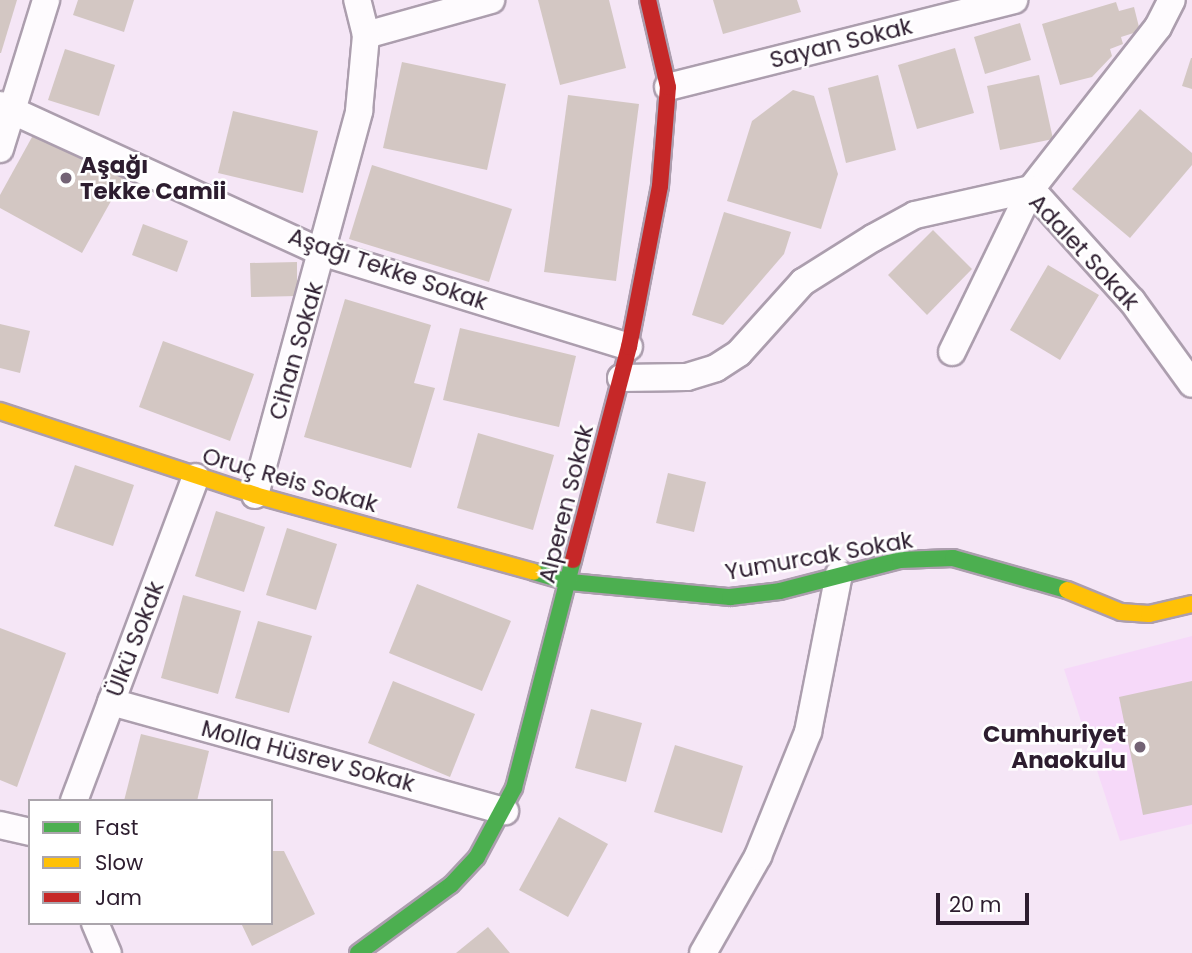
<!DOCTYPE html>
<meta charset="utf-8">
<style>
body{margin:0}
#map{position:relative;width:1192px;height:953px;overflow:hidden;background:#f5e6f6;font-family:Poppins,sans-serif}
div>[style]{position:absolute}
.built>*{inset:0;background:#f6d9f9}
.building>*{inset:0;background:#d3c7c3}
.roads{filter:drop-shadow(2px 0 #ac9eae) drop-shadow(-2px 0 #ac9eae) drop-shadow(0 2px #ac9eae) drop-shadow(0 -2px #ac9eae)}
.street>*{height:26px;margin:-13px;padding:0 13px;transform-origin:13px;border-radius:13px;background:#fefbfe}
.fast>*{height:16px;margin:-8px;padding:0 8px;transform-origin:8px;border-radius:8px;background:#4caf50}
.slow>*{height:16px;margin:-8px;padding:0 8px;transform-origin:8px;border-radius:8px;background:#ffc107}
.jam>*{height:16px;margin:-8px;padding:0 8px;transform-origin:8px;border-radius:8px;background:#c62828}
.dots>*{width:19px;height:19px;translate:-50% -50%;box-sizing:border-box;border:4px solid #fff;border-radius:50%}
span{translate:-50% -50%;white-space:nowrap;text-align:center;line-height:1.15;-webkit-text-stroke:5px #fff;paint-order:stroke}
.street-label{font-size:23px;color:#2d1d2f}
.poi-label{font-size:23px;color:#2d1d2f;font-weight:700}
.left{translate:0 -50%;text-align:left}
.right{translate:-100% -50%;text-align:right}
.legend{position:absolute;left:28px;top:799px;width:245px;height:126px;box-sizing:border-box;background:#fff;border:2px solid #aba5ac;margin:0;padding:9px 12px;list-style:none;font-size:21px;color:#2d1d2f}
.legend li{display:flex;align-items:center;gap:14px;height:35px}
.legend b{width:35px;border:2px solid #aba5ac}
.scale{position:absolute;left:936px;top:893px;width:93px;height:32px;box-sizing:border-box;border:4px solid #2d1d2f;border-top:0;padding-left:9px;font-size:21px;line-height:24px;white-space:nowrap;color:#2d1d2f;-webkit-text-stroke:5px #fff;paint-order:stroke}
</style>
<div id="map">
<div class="built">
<div style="clip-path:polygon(1192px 636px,1192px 824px,1120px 841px,1064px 669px)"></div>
</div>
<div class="building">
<div style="clip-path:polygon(0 0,17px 0,1px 53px,0 53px)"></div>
<div style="clip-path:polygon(78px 0,134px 0,124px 32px,73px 15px)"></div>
<div style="clip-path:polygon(538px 0,609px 0,626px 68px,560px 85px)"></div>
<div style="clip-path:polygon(713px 0,797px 0,801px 12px,723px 34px)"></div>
<div style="clip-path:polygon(1116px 2px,1119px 11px,1134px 7px,1140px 31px,1121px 37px,1123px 44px,1110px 49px,1112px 56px,1092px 77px,1060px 85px,1042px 24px)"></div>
<div style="clip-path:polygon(1020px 23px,1031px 60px,985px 74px,974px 37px)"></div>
<div style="clip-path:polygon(955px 48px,974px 113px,917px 129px,898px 65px)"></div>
<div style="clip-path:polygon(65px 49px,115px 65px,99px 116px,48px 100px)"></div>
<div style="clip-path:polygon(1191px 58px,1192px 58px,1192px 89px,1182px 86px)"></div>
<div style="clip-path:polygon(402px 62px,506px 84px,487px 170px,383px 148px)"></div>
<div style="clip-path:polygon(878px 75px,896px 150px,846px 163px,828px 88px)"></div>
<div style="clip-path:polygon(1039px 75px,1053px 139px,1000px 150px,987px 86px)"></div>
<div style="clip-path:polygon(793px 90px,814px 96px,838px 174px,821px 229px,727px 201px,752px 121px)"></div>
<div style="clip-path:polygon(568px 95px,639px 104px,616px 281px,544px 272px)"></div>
<div style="clip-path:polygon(1140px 109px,1192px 153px,1192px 165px,1130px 238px,1072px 189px)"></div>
<div style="clip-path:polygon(233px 111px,318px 131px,303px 193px,218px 173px)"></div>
<div style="clip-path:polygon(37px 128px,125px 176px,82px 253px,0 208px,0 195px)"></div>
<div style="clip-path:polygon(372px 165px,512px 209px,489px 282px,349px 239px)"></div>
<div style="clip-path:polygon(724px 212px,791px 232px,784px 254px,723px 325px,692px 315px)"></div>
<div style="clip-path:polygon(143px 224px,188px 241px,177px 272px,132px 255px)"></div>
<div style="clip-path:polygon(933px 230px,972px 269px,927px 315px,888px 275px)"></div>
<div style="clip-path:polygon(297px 262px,297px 296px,251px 297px,250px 263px)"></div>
<div style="clip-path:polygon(1048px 265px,1099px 295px,1060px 360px,1010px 330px)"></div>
<div style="clip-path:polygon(345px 299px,431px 325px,414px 383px,435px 388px,411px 468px,304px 437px)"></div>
<div style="clip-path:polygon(0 324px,30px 331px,20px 373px,0 368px)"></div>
<div style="clip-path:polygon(460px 328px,576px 356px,559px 427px,443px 400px)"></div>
<div style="clip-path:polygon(163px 341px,254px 374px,230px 441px,139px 407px)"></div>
<div style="clip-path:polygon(478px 433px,554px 455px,533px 530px,457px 508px)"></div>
<div style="clip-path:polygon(75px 465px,134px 485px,113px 546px,54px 526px)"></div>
<div style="clip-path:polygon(668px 473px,706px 482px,694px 532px,656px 523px)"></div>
<div style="clip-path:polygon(216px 511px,265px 527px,244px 592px,195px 576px)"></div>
<div style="clip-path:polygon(287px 528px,337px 544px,316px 610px,266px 595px)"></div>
<div style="clip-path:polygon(417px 584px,511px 621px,482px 691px,389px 653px)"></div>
<div style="clip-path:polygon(183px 595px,241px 611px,218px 694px,161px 678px)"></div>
<div style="clip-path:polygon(258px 621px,312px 636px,289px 713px,235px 698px)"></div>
<div style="clip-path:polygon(0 628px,66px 653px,17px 787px,0 780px)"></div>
<div style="clip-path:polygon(393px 681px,475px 714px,450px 777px,368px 743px)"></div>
<div style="clip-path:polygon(1192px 681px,1192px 805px,1143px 815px,1119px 697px)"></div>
<div style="clip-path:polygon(591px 709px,642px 723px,626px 782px,575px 768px)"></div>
<div style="clip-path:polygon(141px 734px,209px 751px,197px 801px,124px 801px)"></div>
<div style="clip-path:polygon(675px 745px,743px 766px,722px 833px,654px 812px)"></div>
<div style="clip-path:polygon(559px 817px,608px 844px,568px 917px,519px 890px)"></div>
<div style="clip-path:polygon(271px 851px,284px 851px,315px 914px,252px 946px,241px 923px,271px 923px)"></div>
<div style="clip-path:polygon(488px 927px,510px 953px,456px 953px)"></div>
</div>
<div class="roads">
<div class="street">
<div style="left:366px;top:35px;width:130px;rotate:-15.6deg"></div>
<div style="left:668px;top:87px;width:357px;rotate:-14.1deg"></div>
<div style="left:0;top:105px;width:356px;rotate:24.6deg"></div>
<div style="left:324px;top:253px;width:319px;rotate:17.1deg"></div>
<div style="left:0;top:149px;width:156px;rotate:-72.8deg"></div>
<div style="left:952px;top:352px;width:181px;rotate:-64.1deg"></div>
<div style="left:1031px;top:189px;width:206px;rotate:-51.9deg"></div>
<div style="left:1158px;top:27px;width:30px;rotate:-63deg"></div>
<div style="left:621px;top:378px;width:66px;rotate:-0.9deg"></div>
<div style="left:687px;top:377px;width:30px;rotate:-17deg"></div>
<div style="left:716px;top:368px;width:27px;rotate:-33deg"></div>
<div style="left:739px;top:353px;width:96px;rotate:-48deg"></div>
<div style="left:803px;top:282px;width:83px;rotate:-32.2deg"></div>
<div style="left:873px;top:238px;width:48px;rotate:-28.7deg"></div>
<div style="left:915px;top:215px;width:119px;rotate:-12.6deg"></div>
<div style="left:1031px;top:189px;width:151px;rotate:48deg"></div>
<div style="left:1132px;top:301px;width:102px;rotate:54.1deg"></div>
<div style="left:255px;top:495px;width:398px;rotate:-74.8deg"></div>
<div style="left:359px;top:111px;width:76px;rotate:-84.7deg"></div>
<div style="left:366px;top:35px;width:36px;rotate:-104deg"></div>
<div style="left:111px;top:702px;width:409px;rotate:15.5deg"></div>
<div style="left:74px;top:801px;width:346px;rotate:-69.4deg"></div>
<div style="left:0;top:825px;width:31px;rotate:13deg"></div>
<div style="left:95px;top:923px;width:33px;rotate:67deg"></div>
<div style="left:703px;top:953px;width:112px;rotate:-60.4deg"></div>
<div style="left:758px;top:856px;width:134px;rotate:-68deg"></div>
<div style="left:808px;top:732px;width:161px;rotate:-78.9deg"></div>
</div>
<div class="fast">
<div style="left:534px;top:572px;width:37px;rotate:16deg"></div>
<div style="left:570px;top:582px;width:161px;rotate:5.4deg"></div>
<div style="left:730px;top:597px;width:50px;rotate:-6.8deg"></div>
<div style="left:780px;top:591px;width:124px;rotate:-14.5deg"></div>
<div style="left:900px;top:560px;width:53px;rotate:-2.2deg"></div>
<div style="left:953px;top:558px;width:118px;rotate:15.7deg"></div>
<div style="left:358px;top:953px;width:115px;rotate:-36.2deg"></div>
<div style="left:451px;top:885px;width:38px;rotate:-47deg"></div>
<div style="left:477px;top:857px;width:78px;rotate:-61.8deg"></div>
<div style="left:514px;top:788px;width:236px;rotate:-75.5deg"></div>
</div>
<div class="slow">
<div style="left:0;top:411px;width:268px;rotate:18.2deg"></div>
<div style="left:255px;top:495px;width:289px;rotate:15.4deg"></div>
<div style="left:1067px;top:590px;width:58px;rotate:22.2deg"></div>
<div style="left:1121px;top:612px;width:28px;rotate:4deg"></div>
<div style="left:1149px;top:614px;width:44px;rotate:-13.1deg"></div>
</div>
<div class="jam">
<div style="left:573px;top:560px;width:220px;rotate:-75.3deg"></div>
<div style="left:629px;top:347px;width:164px;rotate:-79.1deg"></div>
<div style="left:660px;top:186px;width:99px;rotate:-85.4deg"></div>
<div style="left:668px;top:87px;width:89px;rotate:-102.9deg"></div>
</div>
</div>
<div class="dots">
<div style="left:66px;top:178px;background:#736375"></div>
<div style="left:1140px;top:747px;background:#736375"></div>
</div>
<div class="street-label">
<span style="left:841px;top:43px;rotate:-14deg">Sayan Sokak</span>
<span style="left:1084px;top:252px;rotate:47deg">Adalet Sokak</span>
<span style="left:388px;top:269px;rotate:19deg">Aşağı Tekke Sokak</span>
<span style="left:296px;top:351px;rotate:-74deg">Cihan Sokak</span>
<span style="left:290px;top:480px;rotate:16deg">Oruç Reis Sokak</span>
<span style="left:566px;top:504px;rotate:-76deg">Alperen Sokak</span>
<span style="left:819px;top:556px;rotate:-10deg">Yumurcak Sokak</span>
<span style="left:135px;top:639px;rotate:-69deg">Ülkü Sokak</span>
<span style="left:308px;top:756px;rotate:15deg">Molla Hüsrev Sokak</span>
</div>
<div class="poi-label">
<span class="left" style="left:80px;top:178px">Aşağı<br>Tekke Camii</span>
<span class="right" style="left:1126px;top:747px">Cumhuriyet<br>Anaokulu</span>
</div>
<ul class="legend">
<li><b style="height:9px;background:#4caf50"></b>Fast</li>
<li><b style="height:9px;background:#ffc107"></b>Slow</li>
<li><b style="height:9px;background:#c62828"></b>Jam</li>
</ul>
<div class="scale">20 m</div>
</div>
